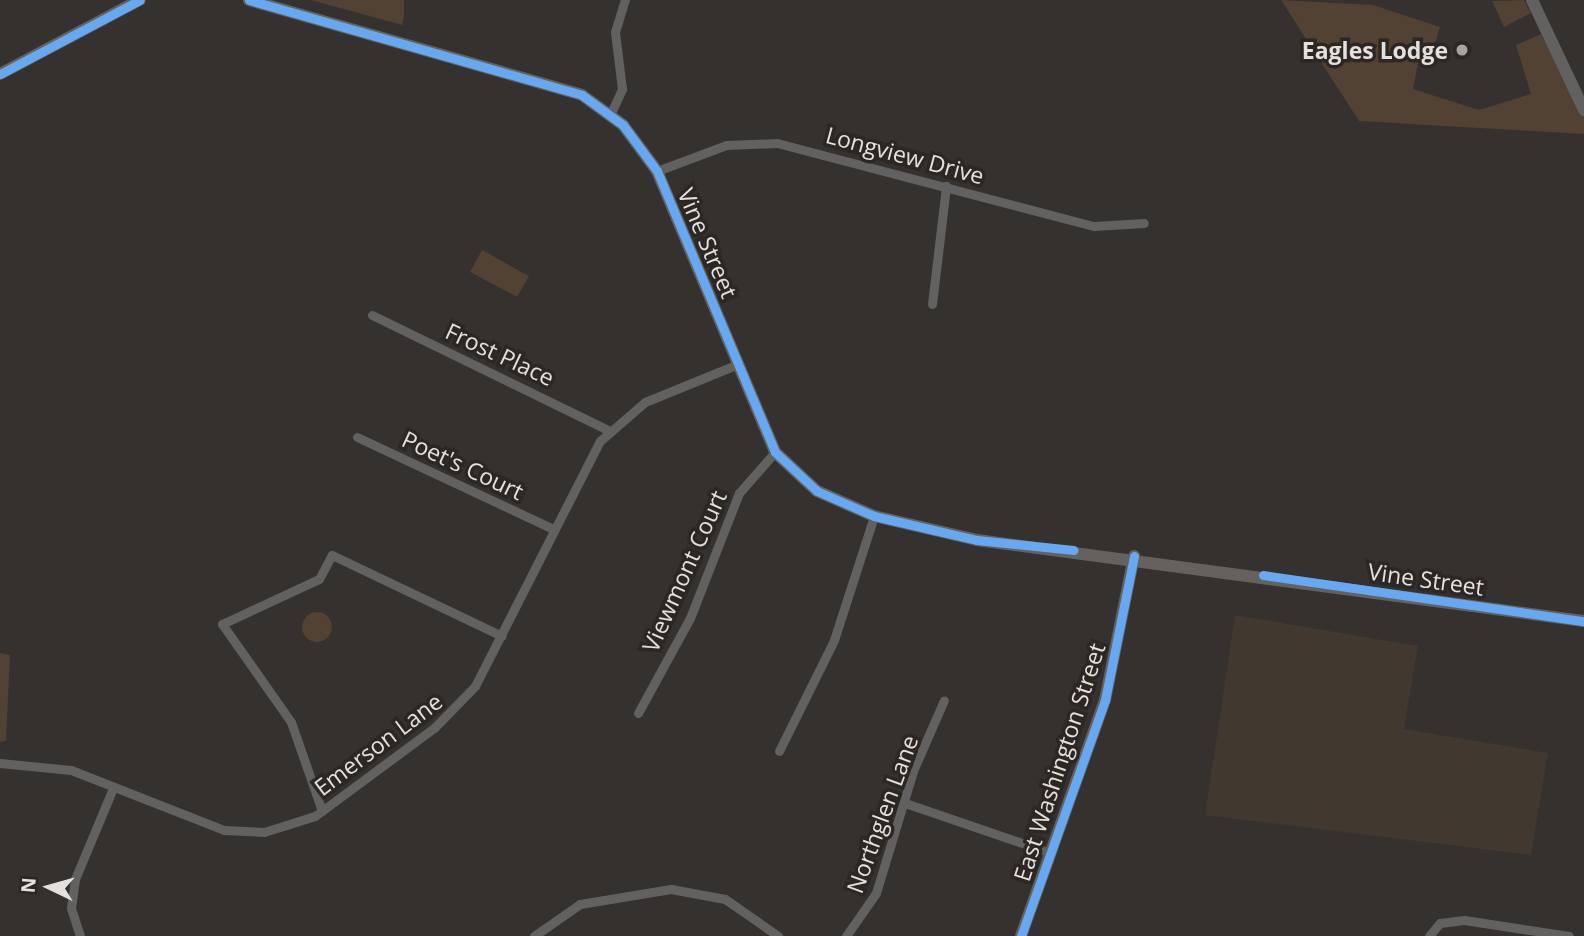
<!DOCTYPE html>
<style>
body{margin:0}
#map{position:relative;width:1584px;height:936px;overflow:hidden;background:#34312f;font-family:"Open Sans",sans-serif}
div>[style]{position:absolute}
.built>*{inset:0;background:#413830}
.green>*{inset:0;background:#514234}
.round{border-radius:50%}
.minor>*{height:9px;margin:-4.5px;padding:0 4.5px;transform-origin:4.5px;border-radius:4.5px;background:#62615f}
.tertiary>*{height:12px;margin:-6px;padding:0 6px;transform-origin:6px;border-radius:6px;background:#62615f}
.secondary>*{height:12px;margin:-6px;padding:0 6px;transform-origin:6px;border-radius:6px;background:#65615c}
.cycleway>*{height:9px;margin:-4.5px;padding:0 4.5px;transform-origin:4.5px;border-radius:4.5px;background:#66a8f1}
.dots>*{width:19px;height:19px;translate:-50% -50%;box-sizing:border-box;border:4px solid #2c2723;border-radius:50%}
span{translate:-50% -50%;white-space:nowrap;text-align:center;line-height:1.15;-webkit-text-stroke:7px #2c2723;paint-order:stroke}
.poi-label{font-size:23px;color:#e3e0dd;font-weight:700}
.right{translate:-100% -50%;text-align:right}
.street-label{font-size:23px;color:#e3e0dd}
.north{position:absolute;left:14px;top:852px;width:70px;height:70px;-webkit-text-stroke:5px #2c2723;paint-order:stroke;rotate:275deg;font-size:19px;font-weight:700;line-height:28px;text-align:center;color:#e3e0dd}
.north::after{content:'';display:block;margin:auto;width:24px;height:32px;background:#e3e0dd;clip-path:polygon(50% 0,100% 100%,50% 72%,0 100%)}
</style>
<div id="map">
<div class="built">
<div style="clip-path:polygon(1235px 615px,1418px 646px,1404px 729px,1548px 753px,1531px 855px,1205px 815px)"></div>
</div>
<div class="green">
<div style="clip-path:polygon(311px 0,404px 0,404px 18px,402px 25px)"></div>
<div style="clip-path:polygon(1281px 0,1373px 5px,1440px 27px,1431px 56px,1420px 53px,1413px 89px,1479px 110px,1531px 94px,1516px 45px,1541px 34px,1584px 116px,1584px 134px,1359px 121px)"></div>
<div style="clip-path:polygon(1524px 0,1531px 13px,1504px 27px,1492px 1px)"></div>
<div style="clip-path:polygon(482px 250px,529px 276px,517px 297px,470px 272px)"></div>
<div class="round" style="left:302px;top:612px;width:30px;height:30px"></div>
<div style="clip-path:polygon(0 653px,10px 655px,6px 741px,0 742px)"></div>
</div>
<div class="minor">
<div style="left:610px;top:115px;width:29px;rotate:-65deg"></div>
<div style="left:622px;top:89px;width:57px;rotate:-97deg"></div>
<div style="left:615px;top:32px;width:34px;rotate:-73deg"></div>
<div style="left:657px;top:171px;width:74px;rotate:-20.6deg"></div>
<div style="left:726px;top:145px;width:51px;rotate:-2.2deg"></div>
<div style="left:777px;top:143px;width:328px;rotate:14.7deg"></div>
<div style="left:1094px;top:226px;width:50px;rotate:-3.4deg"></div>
<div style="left:932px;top:304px;width:119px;rotate:-83.2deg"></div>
<div style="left:372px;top:315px;width:265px;rotate:26deg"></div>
<div style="left:357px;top:437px;width:217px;rotate:25.1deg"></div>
<div style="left:638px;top:713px;width:108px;rotate:-61.3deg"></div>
<div style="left:690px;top:618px;width:134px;rotate:-68.6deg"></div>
<div style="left:739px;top:493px;width:55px;rotate:-48.7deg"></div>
<div style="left:779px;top:751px;width:124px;rotate:-63.6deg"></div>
<div style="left:834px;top:640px;width:130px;rotate:-72.1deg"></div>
<div style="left:0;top:763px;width:71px;rotate:5.6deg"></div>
<div style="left:71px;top:770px;width:164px;rotate:21.4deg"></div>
<div style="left:224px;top:830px;width:40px;rotate:2.9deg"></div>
<div style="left:264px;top:832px;width:53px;rotate:-17.4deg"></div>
<div style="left:315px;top:816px;width:148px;rotate:-36.5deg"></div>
<div style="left:434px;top:728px;width:59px;rotate:-45.7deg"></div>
<div style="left:475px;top:686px;width:275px;rotate:-63deg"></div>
<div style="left:600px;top:441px;width:60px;rotate:-40.9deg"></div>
<div style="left:645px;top:402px;width:100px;rotate:-22.2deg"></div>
<div style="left:905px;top:803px;width:154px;rotate:18.9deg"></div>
<div style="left:322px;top:811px;width:94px;rotate:-109.2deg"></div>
<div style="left:291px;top:722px;width:120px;rotate:-125.1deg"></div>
<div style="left:222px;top:624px;width:107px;rotate:-24.9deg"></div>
<div style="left:319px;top:579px;width:27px;rotate:-62deg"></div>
<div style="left:332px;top:555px;width:188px;rotate:25.5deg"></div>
<div style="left:80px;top:936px;width:29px;rotate:-108deg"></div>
<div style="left:71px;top:908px;width:29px;rotate:-82deg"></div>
<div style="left:75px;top:879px;width:99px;rotate:-67.3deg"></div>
<div style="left:534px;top:936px;width:56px;rotate:-34.8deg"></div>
<div style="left:580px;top:904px;width:92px;rotate:-9.4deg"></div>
<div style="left:671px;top:889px;width:55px;rotate:10.5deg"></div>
<div style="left:725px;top:899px;width:65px;rotate:34.9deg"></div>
<div style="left:846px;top:936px;width:52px;rotate:-55.1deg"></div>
<div style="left:876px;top:893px;width:127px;rotate:-73.1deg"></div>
<div style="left:913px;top:771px;width:77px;rotate:-66.4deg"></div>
<div style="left:1429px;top:936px;width:17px;rotate:-50deg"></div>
<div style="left:1440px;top:923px;width:24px;rotate:-7deg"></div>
<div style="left:1464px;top:920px;width:106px;rotate:8.7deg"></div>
</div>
<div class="tertiary">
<div style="left:1532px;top:0;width:122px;rotate:64.7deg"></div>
<div style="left:1021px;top:936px;width:251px;rotate:-70.4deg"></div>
<div style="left:1105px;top:700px;width:147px;rotate:-78.6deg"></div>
</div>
<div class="secondary">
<div style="left:249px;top:0;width:346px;rotate:15.9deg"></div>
<div style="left:582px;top:95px;width:51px;rotate:36.2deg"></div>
<div style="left:623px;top:125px;width:57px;rotate:53.5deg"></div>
<div style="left:657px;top:171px;width:305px;rotate:67.2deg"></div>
<div style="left:775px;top:452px;width:57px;rotate:42.9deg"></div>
<div style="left:817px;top:491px;width:62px;rotate:23.7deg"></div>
<div style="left:874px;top:516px;width:106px;rotate:13.1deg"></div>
<div style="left:977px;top:540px;width:612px;rotate:7.6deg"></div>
<div style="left:0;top:74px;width:158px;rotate:-27.9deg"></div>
</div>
<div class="cycleway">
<div style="left:249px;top:0;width:346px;rotate:15.9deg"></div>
<div style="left:582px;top:95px;width:51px;rotate:36.2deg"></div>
<div style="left:623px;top:125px;width:57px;rotate:53.5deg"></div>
<div style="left:657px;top:171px;width:305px;rotate:67.2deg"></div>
<div style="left:775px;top:452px;width:57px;rotate:42.9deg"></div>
<div style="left:817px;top:491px;width:62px;rotate:23.7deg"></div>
<div style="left:874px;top:516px;width:106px;rotate:13.1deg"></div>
<div style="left:977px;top:540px;width:97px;rotate:5.9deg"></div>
<div style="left:0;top:74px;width:158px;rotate:-27.9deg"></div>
<div style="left:1263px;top:575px;width:324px;rotate:8.2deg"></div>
<div style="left:1021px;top:936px;width:251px;rotate:-70.4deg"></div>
<div style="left:1105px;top:700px;width:147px;rotate:-78.6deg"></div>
</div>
<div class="dots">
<div style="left:1462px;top:50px;background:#a6a3a0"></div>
</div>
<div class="poi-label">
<span class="right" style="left:1448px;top:50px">Eagles Lodge</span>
</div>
<div class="street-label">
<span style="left:905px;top:155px;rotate:15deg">Longview Drive</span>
<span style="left:708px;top:243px;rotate:67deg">Vine Street</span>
<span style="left:500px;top:354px;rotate:25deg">Frost Place</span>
<span style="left:463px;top:465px;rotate:25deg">Poet's Court</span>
<span style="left:684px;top:571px;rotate:-66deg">Viewmont Court</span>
<span style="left:1426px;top:579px;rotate:8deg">Vine Street</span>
<span style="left:378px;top:744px;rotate:-37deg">Emerson Lane</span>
<span style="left:1059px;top:762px;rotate:-72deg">East Washington Street</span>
<span style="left:882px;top:814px;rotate:-70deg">Northglen Lane</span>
</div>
<div class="north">N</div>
</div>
